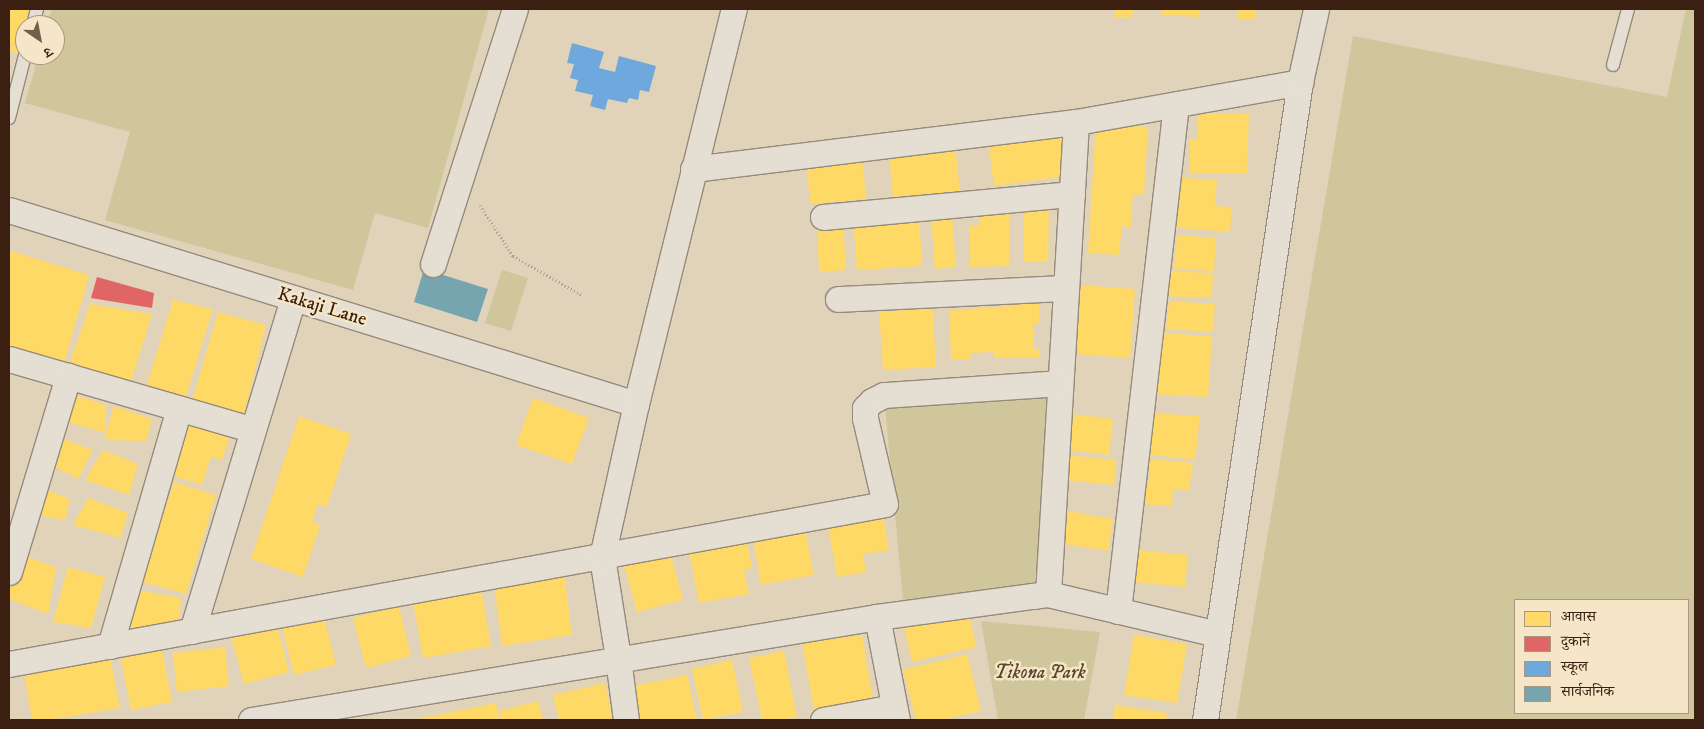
<!DOCTYPE html>
<meta charset="utf-8">
<style>
body{margin:0}
#map{position:relative;width:1704px;height:729px;overflow:hidden;background:#e0d3ba;font-family:"IM FELL DW Pica","Noto Serif Devanagari",serif}
div>[style]{position:absolute}
.green>*{inset:0;background:#cfc69c}
.homes>*{inset:0;background:#ffd966}
.shops>*{inset:0;background:#e06666}
.schools>*{inset:0;background:#6fa8dc}
.public>*{inset:0;background:#76a5af}
.path>*{height:3px;margin-top:-1.5px;transform-origin:0;background:repeating-linear-gradient(90deg,#a79f94 0 1px,transparent 0 3.5px)}
.roads{filter:drop-shadow(1px 0 #958a7b) drop-shadow(-1px 0 #958a7b) drop-shadow(0 1px #958a7b) drop-shadow(0 -1px #958a7b)}
.lane>*{height:12px;margin:-6px;padding:0 6px;transform-origin:6px;border-radius:6px;background:#e5dfd3}
.street>*{height:25px;margin:-12.5px;padding:0 12.5px;transform-origin:12.5px;border-radius:12.5px;background:#e5dfd3}
span{translate:-50% -50%;white-space:nowrap;text-align:center;line-height:1.15;-webkit-text-stroke:5px #f5e6c8;paint-order:stroke}
.street-label{font-size:19px;color:#3b2011}
.park-label{font-size:19px;color:#5c472e;font-style:italic}
.frame{position:absolute;inset:0;border:10px solid #3b2011;pointer-events:none}
.legend{position:absolute;left:1514px;top:599px;width:175px;height:115px;box-sizing:border-box;background:#f5e6c8;border:1px solid #ab977f;margin:0;padding:6px 9px;list-style:none;font-size:15px;color:#3b2011}
.legend li{display:flex;align-items:center;gap:10px;height:25px}
.legend b{width:25px;border:1px solid #ab977f}
.north{position:absolute;left:15px;top:15px;width:50px;height:50px;box-sizing:border-box;background:#f5e6c8;border:1px solid #ab977f;border-radius:50%;rotate:147deg;font-size:14px;font-weight:700;line-height:20px;text-align:center;color:#3b2011}
.north::after{content:'';display:block;margin:auto;width:18px;height:22px;background:#755f4c;clip-path:polygon(50% 0,100% 100%,50% 72%,0 100%)}
</style>
<div id="map">
<div class="green">
<div style="clip-path:polygon(52px 9px,489px 9px,428px 228px,375px 213px,353px 290px,105px 220px,130px 132px,25px 103px,39px 55px,55px 55px,55px 25px,47px 25px)"></div>
<div style="clip-path:polygon(evenodd,1686px 9px,1695px 9px,1695px 720px,1236px 720px,1353px 36px,1667px 97px,1686px 9px,1515px 600px,1688px 600px,1688px 713px,1515px 713px,1515px 600px)"></div>
<div style="clip-path:polygon(502px 270px,528px 278px,511px 331px,485px 323px)"></div>
<div style="clip-path:polygon(1060px 393px,1033px 592px,904px 612px,884px 395px)"></div>
<div style="clip-path:polygon(981px 621px,1100px 632px,1084px 720px,998px 720px)"></div>
</div>
<div class="homes">
<div style="clip-path:polygon(9px 9px,31px 9px,27px 25px,25px 25px,20px 54px,10px 51px,12px 44px,9px 43px)"></div>
<div style="clip-path:polygon(1115px 9px,1133px 9px,1132px 18px,1114px 18px)"></div>
<div style="clip-path:polygon(1162px 9px,1200px 9px,1200px 17px,1162px 15px)"></div>
<div style="clip-path:polygon(1238px 9px,1255px 10px,1255px 20px,1237px 19px)"></div>
<div style="clip-path:polygon(1198px 113px,1249px 114px,1247px 174px,1190px 173px,1190px 139px,1198px 139px)"></div>
<div style="clip-path:polygon(1062px 124px,1068px 176px,994px 186px,987px 134px)"></div>
<div style="clip-path:polygon(1096px 124px,1148px 127px,1144px 195px,1133px 194px,1131px 227px,1122px 226px,1119px 255px,1088px 253px)"></div>
<div style="clip-path:polygon(955px 144px,960px 191px,893px 198px,889px 151px)"></div>
<div style="clip-path:polygon(862px 150px,866px 199px,810px 204px,806px 155px)"></div>
<div style="clip-path:polygon(1170px 177px,1217px 180px,1215px 206px,1232px 207px,1230px 232px,1166px 227px)"></div>
<div style="clip-path:polygon(1024px 207px,1049px 208px,1048px 262px,1023px 262px)"></div>
<div style="clip-path:polygon(980px 209px,1009px 209px,1009px 266px,970px 267px,969px 226px,980px 226px)"></div>
<div style="clip-path:polygon(919px 213px,922px 266px,857px 270px,853px 217px)"></div>
<div style="clip-path:polygon(952px 215px,956px 267px,935px 269px,931px 217px)"></div>
<div style="clip-path:polygon(843px 220px,846px 270px,819px 272px,817px 222px)"></div>
<div style="clip-path:polygon(1177px 235px,1216px 238px,1214px 271px,1174px 269px)"></div>
<div style="clip-path:polygon(11px 251px,89px 275px,64px 364px,9px 351px,9px 259px)"></div>
<div style="clip-path:polygon(1165px 271px,1213px 273px,1212px 298px,1164px 296px)"></div>
<div style="clip-path:polygon(1081px 285px,1135px 289px,1130px 358px,1076px 354px)"></div>
<div style="clip-path:polygon(173px 300px,213px 309px,186px 396px,146px 388px)"></div>
<div style="clip-path:polygon(1039px 300px,1039px 323px,1033px 323px,1034px 349px,1040px 349px,1040px 357px,994px 358px,994px 352px,970px 353px,971px 359px,951px 360px,949px 310px,1002px 307px,1001px 301px)"></div>
<div style="clip-path:polygon(1169px 301px,1215px 304px,1213px 332px,1166px 329px)"></div>
<div style="clip-path:polygon(90px 304px,152px 314px,130px 385px,68px 368px)"></div>
<div style="clip-path:polygon(933px 308px,936px 367px,883px 370px,879px 312px)"></div>
<div style="clip-path:polygon(218px 312px,266px 325px,244px 415px,192px 401px)"></div>
<div style="clip-path:polygon(1157px 333px,1212px 336px,1208px 397px,1148px 394px)"></div>
<div style="clip-path:polygon(78px 396px,106px 405px,106px 433px,67px 422px)"></div>
<div style="clip-path:polygon(533px 398px,589px 418px,572px 464px,516px 445px)"></div>
<div style="clip-path:polygon(114px 406px,152px 419px,146px 441px,104px 440px)"></div>
<div style="clip-path:polygon(183px 411px,233px 427px,222px 460px,211px 457px,202px 485px,163px 473px)"></div>
<div style="clip-path:polygon(1150px 413px,1200px 416px,1195px 460px,1145px 454px)"></div>
<div style="clip-path:polygon(1072px 414px,1113px 419px,1109px 455px,1067px 450px)"></div>
<div style="clip-path:polygon(299px 416px,351px 434px,327px 507px,318px 504px,312px 522px,320px 525px,303px 577px,251px 559px)"></div>
<div style="clip-path:polygon(61px 438px,93px 450px,78px 479px,53px 466px)"></div>
<div style="clip-path:polygon(103px 450px,138px 464px,129px 495px,85px 480px)"></div>
<div style="clip-path:polygon(1066px 455px,1116px 460px,1114px 485px,1063px 480px)"></div>
<div style="clip-path:polygon(1142px 458px,1193px 463px,1189px 491px,1173px 489px,1172px 507px,1136px 503px,1138px 483px,1148px 484px,1150px 471px,1141px 470px)"></div>
<div style="clip-path:polygon(174px 482px,216px 495px,186px 594px,130px 578px,153px 502px,166px 506px)"></div>
<div style="clip-path:polygon(45px 489px,70px 499px,65px 520px,37px 515px)"></div>
<div style="clip-path:polygon(88px 498px,128px 513px,120px 538px,73px 525px)"></div>
<div style="clip-path:polygon(1062px 510px,1113px 519px,1108px 551px,1056px 543px)"></div>
<div style="clip-path:polygon(882px 511px,889px 550px,863px 554px,866px 572px,837px 577px,827px 521px)"></div>
<div style="clip-path:polygon(804px 524px,814px 575px,761px 585px,752px 533px)"></div>
<div style="clip-path:polygon(746px 536px,752px 568px,744px 570px,749px 594px,699px 603px,688px 546px)"></div>
<div style="clip-path:polygon(1130px 549px,1188px 555px,1185px 587px,1134px 582px,1136px 564px,1128px 564px)"></div>
<div style="clip-path:polygon(670px 552px,683px 600px,637px 612px,624px 565px)"></div>
<div style="clip-path:polygon(18px 554px,56px 567px,48px 614px,9px 599px,9px 584px)"></div>
<div style="clip-path:polygon(68px 567px,105px 577px,91px 628px,53px 622px)"></div>
<div style="clip-path:polygon(564px 573px,572px 635px,502px 646px,494px 583px)"></div>
<div style="clip-path:polygon(480px 584px,491px 646px,423px 658px,412px 596px)"></div>
<div style="clip-path:polygon(133px 589px,181px 598px,178px 626px,119px 639px)"></div>
<div style="clip-path:polygon(399px 606px,411px 656px,366px 668px,353px 618px)"></div>
<div style="clip-path:polygon(969px 612px,976px 647px,912px 662px,904px 627px)"></div>
<div style="clip-path:polygon(323px 613px,336px 665px,294px 675px,281px 623px)"></div>
<div style="clip-path:polygon(276px 621px,289px 672px,244px 684px,230px 633px)"></div>
<div style="clip-path:polygon(862px 635px,874px 706px,815px 715px,802px 643px)"></div>
<div style="clip-path:polygon(1134px 635px,1187px 644px,1177px 703px,1124px 695px)"></div>
<div style="clip-path:polygon(160px 640px,172px 702px,131px 710px,119px 648px)"></div>
<div style="clip-path:polygon(225px 647px,229px 686px,177px 692px,173px 653px)"></div>
<div style="clip-path:polygon(784px 651px,797px 717px,781px 720px,762px 720px,749px 658px)"></div>
<div style="clip-path:polygon(109px 652px,120px 708px,49px 720px,32px 720px,23px 667px)"></div>
<div style="clip-path:polygon(967px 654px,981px 711px,942px 720px,916px 720px,903px 670px)"></div>
<div style="clip-path:polygon(732px 660px,743px 712px,703px 720px,692px 669px)"></div>
<div style="clip-path:polygon(687px 675px,697px 720px,635px 720px,628px 687px)"></div>
<div style="clip-path:polygon(605px 683px,613px 720px,559px 720px,553px 695px)"></div>
<div style="clip-path:polygon(538px 701px,543px 720px,501px 720px,499px 711px)"></div>
<div style="clip-path:polygon(496px 703px,499px 720px,417px 720px,417px 719px)"></div>
<div style="clip-path:polygon(1115px 705px,1167px 713px,1166px 720px,1113px 720px)"></div>
</div>
<div class="shops">
<div style="clip-path:polygon(97px 277px,154px 293px,152px 308px,91px 298px)"></div>
</div>
<div class="schools">
<div style="clip-path:polygon(572px 43px,604px 52px,599px 68px,615px 72px,619px 56px,656px 66px,649px 92px,640px 90px,638px 100px,629px 98px,627px 103px,608px 99px,605px 110px,590px 106px,593px 95px,575px 91px,578px 80px,570px 78px,574px 64px,567px 63px)"></div>
</div>
<div class="public">
<div style="clip-path:polygon(424px 269px,488px 289px,477px 322px,414px 302px)"></div>
</div>
<div class="path">
<div style="left:480px;top:205px;width:61px;rotate:57.1deg"></div>
<div style="left:513px;top:256px;width:79px;rotate:29.5deg"></div>
</div>
<div class="roads">
<div class="lane">
<div style="left:33px;top:25px;width:16px;rotate:-76deg"></div>
<div style="left:1613px;top:65px;width:58px;rotate:-75deg"></div>
<div style="left:9px;top:118px;width:65px;rotate:-75.7deg"></div>
</div>
<div class="street">
<div style="left:693px;top:169px;width:386px;rotate:-7deg"></div>
<div style="left:1076px;top:122px;width:228px;rotate:-10.1deg"></div>
<div style="left:9px;top:210px;width:656px;rotate:17.19deg"></div>
<div style="left:823px;top:217px;width:250px;rotate:-5.3deg"></div>
<div style="left:433px;top:264px;width:268px;rotate:-72.2deg"></div>
<div style="left:838px;top:299px;width:228px;rotate:-2.8deg"></div>
<div style="left:9px;top:359px;width:254px;rotate:16.2deg"></div>
<div style="left:9px;top:572px;width:205px;rotate:-73.2deg"></div>
<div style="left:1048px;top:594px;width:473px;rotate:-86.6deg"></div>
<div style="left:1118px;top:611px;width:510px;rotate:-83.47deg"></div>
<div style="left:877px;top:617px;width:105px;rotate:79deg"></div>
<div style="left:192px;top:631px;width:348px;rotate:-73.1deg"></div>
<div style="left:110px;top:646px;width:247px;rotate:-73.8deg"></div>
<div style="left:9px;top:664px;width:890px;rotate:-10.35deg"></div>
<div style="left:885px;top:504px;width:88px;rotate:-103.1deg"></div>
<div style="left:865px;top:418px;width:10px;rotate:-90deg"></div>
<div style="left:865px;top:408px;width:10px;rotate:-45deg"></div>
<div style="left:872px;top:401px;width:13px;rotate:-27deg"></div>
<div style="left:884px;top:395px;width:176px;rotate:-3.9deg"></div>
<div style="left:251px;top:720px;width:634px;rotate:-9.34deg"></div>
<div style="left:877px;top:617px;width:157px;rotate:-7.7deg"></div>
<div style="left:1033px;top:596px;width:15px;rotate:-8deg"></div>
<div style="left:1048px;top:594px;width:174px;rotate:13.3deg"></div>
<div style="left:626px;top:720px;width:63px;rotate:-97.4deg"></div>
<div style="left:618px;top:658px;width:102px;rotate:-99deg"></div>
<div style="left:602px;top:557px;width:157px;rotate:-77.5deg"></div>
<div style="left:636px;top:404px;width:407px;rotate:-76.1deg"></div>
<div style="left:823px;top:720px;width:72px;rotate:-10.4deg"></div>
<div style="left:1205px;top:720px;width:645px;rotate:-81.53deg"></div>
<div style="left:1300px;top:82px;width:75px;rotate:-77.6deg"></div>
</div>
</div>
<div class="street-label">
<span style="left:322px;top:307px;rotate:17deg">Kakaji Lane</span>
</div>
<div class="park-label">
<span style="left:1040px;top:673px">Tikona Park</span>
</div>
<div class="frame"></div>
<ul class="legend">
<li><b style="height:14px;background:#ffd966"></b>आवास</li>
<li><b style="height:14px;background:#e06666"></b>दुकानें</li>
<li><b style="height:14px;background:#6fa8dc"></b>स्कूल</li>
<li><b style="height:14px;background:#76a5af"></b>सार्वजनिक</li>
</ul>
<div class="north">उ</div>
</div>
